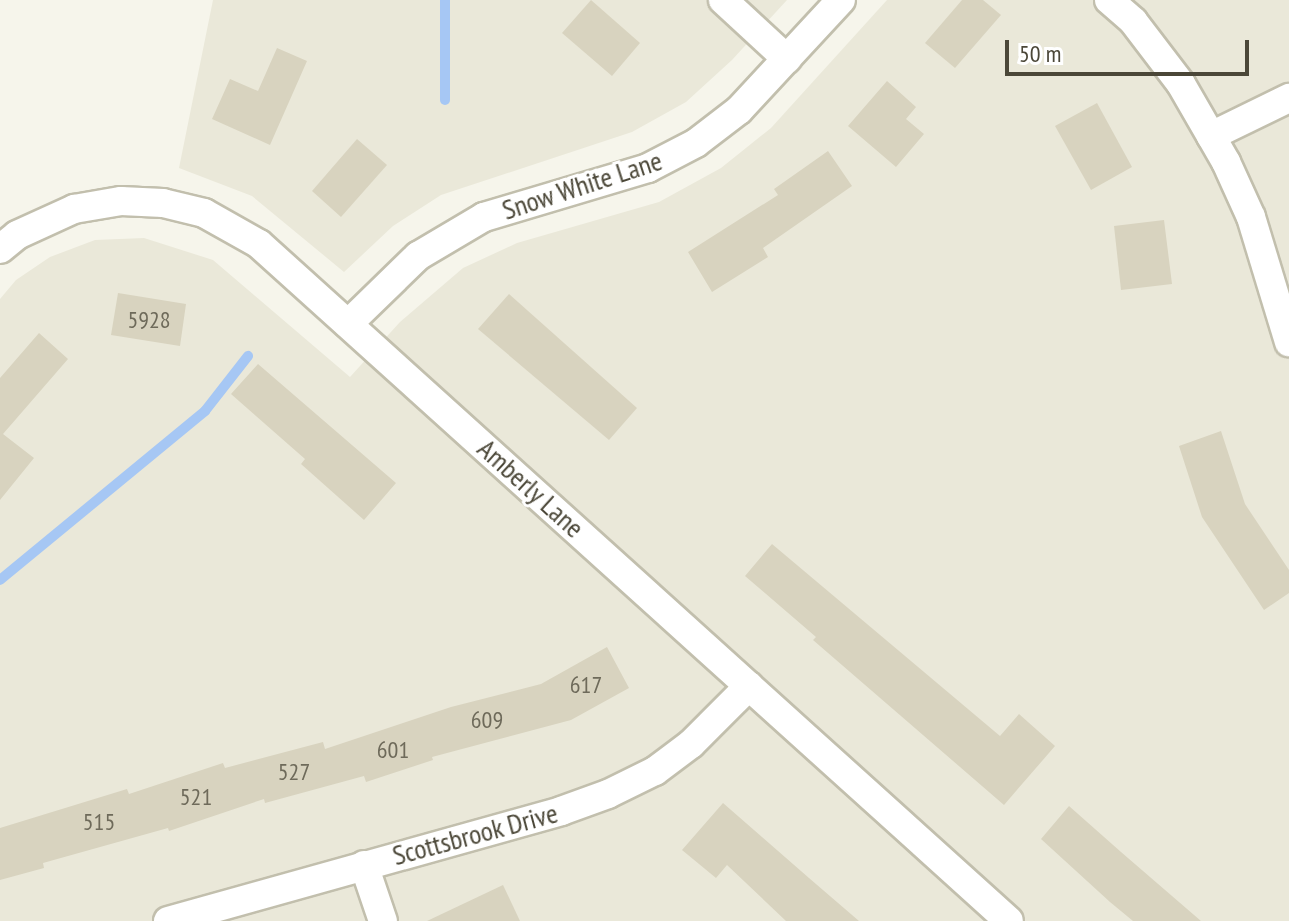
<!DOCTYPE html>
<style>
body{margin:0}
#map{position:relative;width:1289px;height:921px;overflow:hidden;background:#f6f5eb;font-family:"PT Sans Narrow",sans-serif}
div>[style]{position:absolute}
.residential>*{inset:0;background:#eae8d9}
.stream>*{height:10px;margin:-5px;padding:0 5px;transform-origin:5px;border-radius:5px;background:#a6c7f4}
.building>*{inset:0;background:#d8d3bf}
.roads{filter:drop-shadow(2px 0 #c2bfad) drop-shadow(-2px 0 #c2bfad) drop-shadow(0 2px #c2bfad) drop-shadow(0 -2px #c2bfad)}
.minor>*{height:28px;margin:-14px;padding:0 14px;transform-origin:14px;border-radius:14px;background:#fff}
span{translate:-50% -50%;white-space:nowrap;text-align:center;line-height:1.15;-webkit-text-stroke:6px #fff;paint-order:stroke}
.number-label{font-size:24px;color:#6e6a5a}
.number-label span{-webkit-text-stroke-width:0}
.street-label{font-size:28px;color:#4b4738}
.scale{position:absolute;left:1005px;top:40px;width:244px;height:36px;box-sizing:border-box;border:4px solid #4b4738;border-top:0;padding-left:10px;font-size:24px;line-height:28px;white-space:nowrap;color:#4b4738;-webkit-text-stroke:6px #fff;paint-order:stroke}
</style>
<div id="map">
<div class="residential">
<div style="clip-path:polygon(213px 0,787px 0,732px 60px,686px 102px,632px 132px,441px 195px,393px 226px,344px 272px,252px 196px,179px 168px)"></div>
<div style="clip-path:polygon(887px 0,1289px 0,1289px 921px,0 921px,0 299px,16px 280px,50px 257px,95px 240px,144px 238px,213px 260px,350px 377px,400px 322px,463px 268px,517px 243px,659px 202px,721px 168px,771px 128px)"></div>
</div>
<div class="stream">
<div style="left:445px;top:100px;width:100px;rotate:-90deg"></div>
<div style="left:0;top:580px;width:266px;rotate:-39.5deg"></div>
<div style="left:205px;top:411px;width:70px;rotate:-52deg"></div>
</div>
<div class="building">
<div style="clip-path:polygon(591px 0,640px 43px,612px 76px,562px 33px)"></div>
<div style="clip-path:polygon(962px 0,983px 0,1001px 15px,955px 68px,925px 43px)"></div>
<div style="clip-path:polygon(277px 48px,307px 61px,270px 145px,212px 119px,230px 79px,258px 91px)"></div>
<div style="clip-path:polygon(887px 81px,916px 107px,906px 119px,924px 134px,896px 167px,848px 126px)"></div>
<div style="clip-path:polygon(1097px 103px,1132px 167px,1091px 190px,1055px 126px)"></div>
<div style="clip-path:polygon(357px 139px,387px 165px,341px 217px,312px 191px)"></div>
<div style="clip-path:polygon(828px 151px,852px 186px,763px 248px,768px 257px,712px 292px,688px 252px,778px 195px,774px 189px)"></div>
<div style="clip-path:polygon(1164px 220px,1172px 284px,1121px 290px,1114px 226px)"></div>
<div style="clip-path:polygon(118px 293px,186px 304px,180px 346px,111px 335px)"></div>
<div style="clip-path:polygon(509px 294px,637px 408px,609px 440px,478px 329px)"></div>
<div style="clip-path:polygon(39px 333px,68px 359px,3px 434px,34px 458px,0 500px,0 378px)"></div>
<div style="clip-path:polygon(258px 364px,396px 483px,364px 520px,301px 464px,305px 459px,231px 394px)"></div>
<div style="clip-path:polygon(1221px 431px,1245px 504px,1289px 570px,1289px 593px,1264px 610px,1202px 517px,1179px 446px)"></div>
<div style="clip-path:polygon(772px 544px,1000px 736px,1019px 714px,1055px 746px,1004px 805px,813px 640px,816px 637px,745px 576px)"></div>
<div style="clip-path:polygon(607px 647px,629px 688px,571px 720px,432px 757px,433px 760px,366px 782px,364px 776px,265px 803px,264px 799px,169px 831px,168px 828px,43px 863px,44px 868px,0 880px,0 828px,127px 789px,129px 794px,223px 763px,225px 768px,323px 742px,325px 749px,451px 707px,541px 684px)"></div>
<div style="clip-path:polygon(723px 803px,809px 878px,859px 921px,786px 921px,727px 865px,716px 878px,682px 850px)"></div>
<div style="clip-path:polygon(1069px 806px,1121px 852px,1201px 921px,1133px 921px,1110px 902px,1041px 839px)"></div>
<div style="clip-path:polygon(503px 885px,520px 921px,427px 921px)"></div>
</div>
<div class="roads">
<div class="minor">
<div style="left:723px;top:0;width:87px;rotate:42.7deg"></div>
<div style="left:1109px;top:0;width:32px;rotate:41deg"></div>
<div style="left:1133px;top:21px;width:79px;rotate:52.7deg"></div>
<div style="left:1181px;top:84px;width:90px;rotate:60deg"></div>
<div style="left:1226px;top:162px;width:60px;rotate:65.6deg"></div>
<div style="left:1251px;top:217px;width:131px;rotate:73.1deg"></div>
<div style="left:1211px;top:136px;width:87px;rotate:-26deg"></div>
<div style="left:0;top:249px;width:22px;rotate:-39deg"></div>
<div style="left:17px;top:235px;width:63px;rotate:-24.5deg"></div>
<div style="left:74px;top:209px;width:48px;rotate:-9.7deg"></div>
<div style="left:121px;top:201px;width:42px;rotate:2.7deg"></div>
<div style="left:163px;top:203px;width:42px;rotate:13.7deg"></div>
<div style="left:204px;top:213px;width:63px;rotate:29.4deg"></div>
<div style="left:259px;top:244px;width:1010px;rotate:42.07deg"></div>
<div style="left:348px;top:324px;width:98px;rotate:-44.2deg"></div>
<div style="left:418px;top:256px;width:77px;rotate:-30.6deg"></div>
<div style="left:484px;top:217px;width:171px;rotate:-16.6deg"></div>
<div style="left:648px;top:168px;width:54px;rotate:-27.5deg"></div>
<div style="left:696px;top:143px;width:54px;rotate:-37.5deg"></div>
<div style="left:739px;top:110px;width:150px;rotate:-47.2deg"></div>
<div style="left:364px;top:865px;width:59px;rotate:71.3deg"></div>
<div style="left:168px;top:921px;width:408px;rotate:-15.6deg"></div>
<div style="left:561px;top:811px;width:50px;rotate:-19.9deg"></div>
<div style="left:608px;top:794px;width:52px;rotate:-26.1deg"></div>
<div style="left:655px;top:771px;width:45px;rotate:-36.9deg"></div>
<div style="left:691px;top:744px;width:82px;rotate:-45deg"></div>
</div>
</div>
<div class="number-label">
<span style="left:149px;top:320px">5928</span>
<span style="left:586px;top:685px">617</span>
<span style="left:487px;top:720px">609</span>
<span style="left:393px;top:750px">601</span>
<span style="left:294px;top:772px">527</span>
<span style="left:196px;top:797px">521</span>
<span style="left:99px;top:822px">515</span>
</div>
<div class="street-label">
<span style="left:582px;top:185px;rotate:-18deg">Snow White Lane</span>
<span style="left:531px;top:488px;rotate:42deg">Amberly Lane</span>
<span style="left:475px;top:834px;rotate:-15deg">Scottsbrook Drive</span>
</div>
<div class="scale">50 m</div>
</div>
